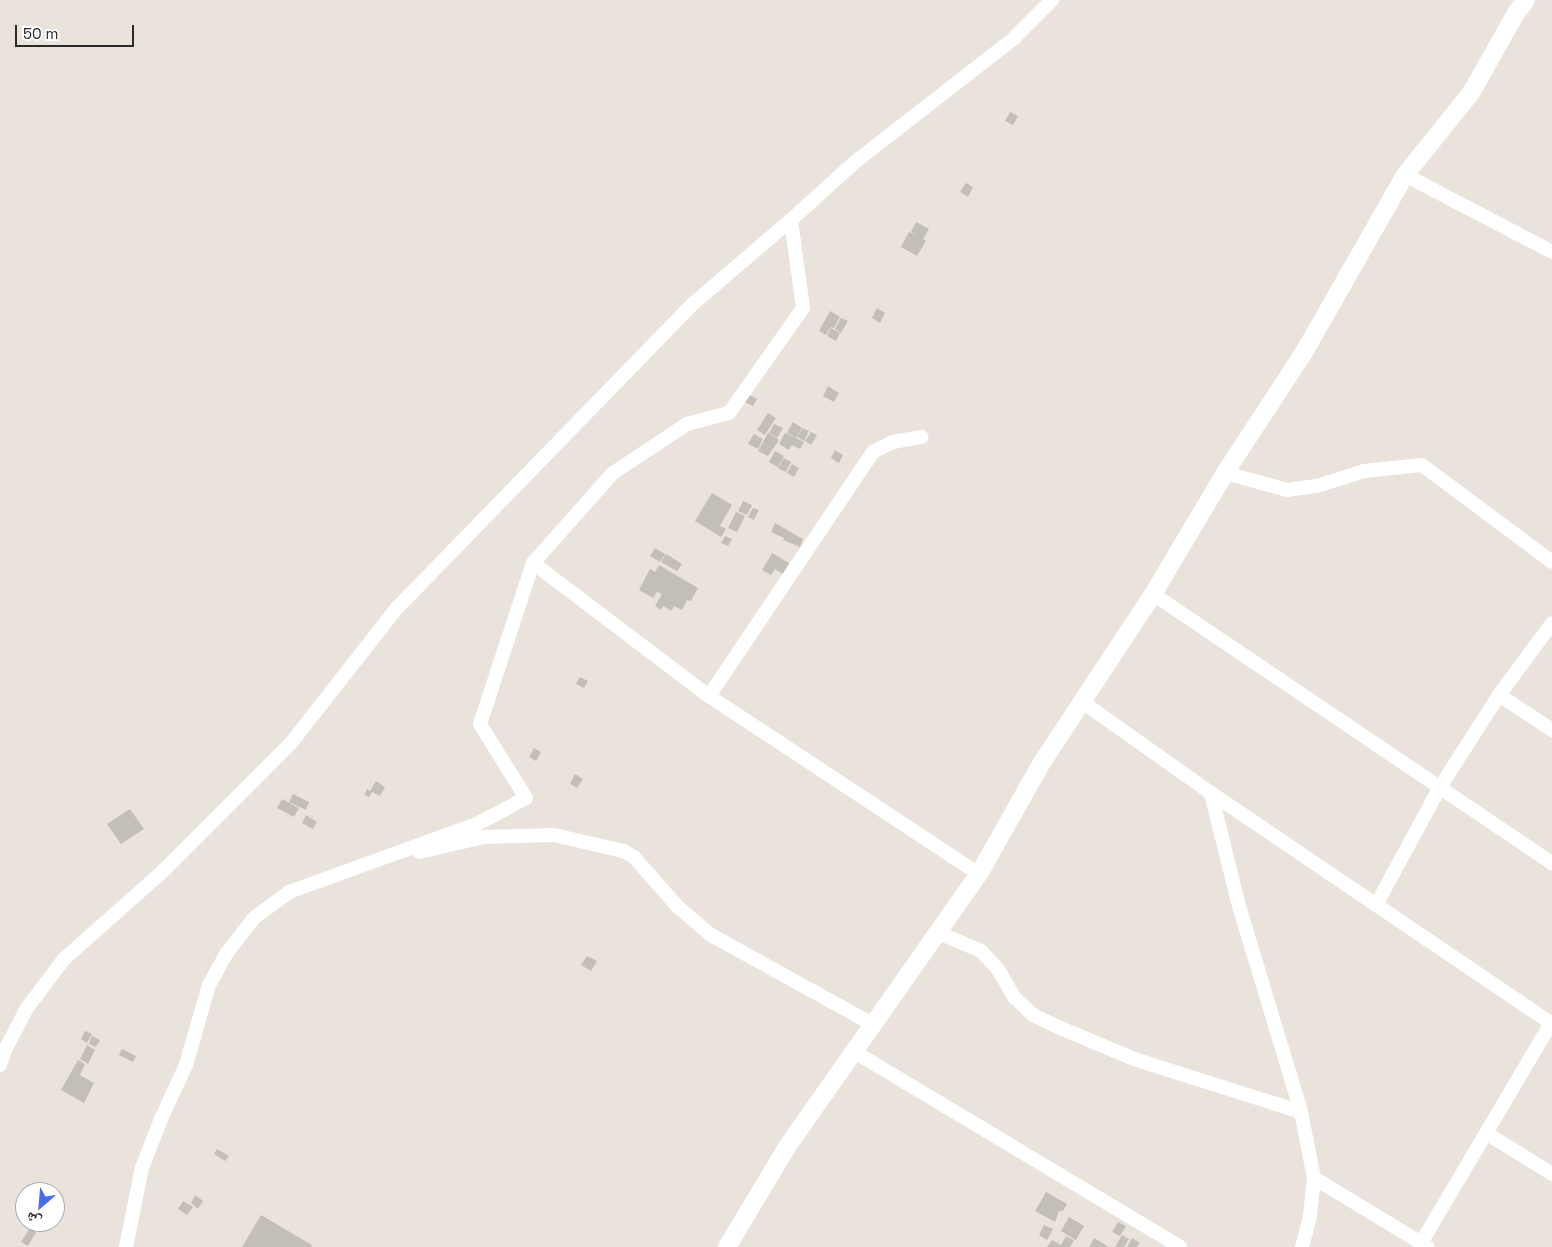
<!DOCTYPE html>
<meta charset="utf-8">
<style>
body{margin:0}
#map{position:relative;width:1552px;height:1247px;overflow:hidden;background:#eae3dc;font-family:"Space Grotesk","Noto Naskh Arabic",sans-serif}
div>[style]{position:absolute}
.building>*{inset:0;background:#c3beb7}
.minor>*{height:14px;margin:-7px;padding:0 7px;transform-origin:7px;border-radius:7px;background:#fff}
.tertiary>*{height:18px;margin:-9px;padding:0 9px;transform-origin:9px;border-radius:9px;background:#fff}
span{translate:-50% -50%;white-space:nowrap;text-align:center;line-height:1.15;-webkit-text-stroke:4px #fff;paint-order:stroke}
.north{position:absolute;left:15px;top:1182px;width:50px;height:50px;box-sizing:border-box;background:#fff;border:1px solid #a9a9a9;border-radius:50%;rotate:207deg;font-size:14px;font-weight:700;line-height:20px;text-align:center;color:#292929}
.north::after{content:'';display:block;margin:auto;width:18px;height:22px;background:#466bed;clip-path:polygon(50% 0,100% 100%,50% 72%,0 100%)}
.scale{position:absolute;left:15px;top:25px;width:119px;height:22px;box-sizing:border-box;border:2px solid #292929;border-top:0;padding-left:6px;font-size:15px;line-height:18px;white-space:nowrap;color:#292929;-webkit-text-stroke:4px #fff;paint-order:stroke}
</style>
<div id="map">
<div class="building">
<div style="clip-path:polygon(1010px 112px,1018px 116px,1013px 125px,1005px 121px)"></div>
<div style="clip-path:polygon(966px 183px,973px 187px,968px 197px,960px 192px)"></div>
<div style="clip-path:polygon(916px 222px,929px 229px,923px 239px,926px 241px,917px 256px,901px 247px,909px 232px,917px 236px,911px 232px)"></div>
<div style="clip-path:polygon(877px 308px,885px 313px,880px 323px,872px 318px)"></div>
<div style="clip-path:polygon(830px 311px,840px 317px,834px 328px,831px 327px,826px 335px,819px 331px)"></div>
<div style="clip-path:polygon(841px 318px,848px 321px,841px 333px,835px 329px)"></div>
<div style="clip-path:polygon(831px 328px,840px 333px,836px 341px,827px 336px)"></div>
<div style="clip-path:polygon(828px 386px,839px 393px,834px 402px,823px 396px)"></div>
<div style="clip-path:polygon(749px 395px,757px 399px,753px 406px,745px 402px)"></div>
<div style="clip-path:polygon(768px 413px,776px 418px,765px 435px,757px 430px)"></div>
<div style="clip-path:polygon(793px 422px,802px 428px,796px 438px,787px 433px)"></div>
<div style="clip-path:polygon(774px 424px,783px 428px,777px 438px,769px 433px)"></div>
<div style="clip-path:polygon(803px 428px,809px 431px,804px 441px,797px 437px)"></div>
<div style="clip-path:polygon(811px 432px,817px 435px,811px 445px,805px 441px)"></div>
<div style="clip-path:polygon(768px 433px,779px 440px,768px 456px,758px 451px)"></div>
<div style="clip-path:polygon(785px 433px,804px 442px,800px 449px,792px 445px,789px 450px,779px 444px)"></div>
<div style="clip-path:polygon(754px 434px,763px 439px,758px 449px,748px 444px)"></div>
<div style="clip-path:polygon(835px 450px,843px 455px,839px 463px,831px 458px)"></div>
<div style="clip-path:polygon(775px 451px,784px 456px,778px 467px,769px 462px)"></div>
<div style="clip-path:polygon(784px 458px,791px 462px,786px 472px,778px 468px)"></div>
<div style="clip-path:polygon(792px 464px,799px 468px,794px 477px,787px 473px)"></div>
<div style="clip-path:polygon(712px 493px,732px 505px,720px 526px,726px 529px,721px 537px,695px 521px)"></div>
<div style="clip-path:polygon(743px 501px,752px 505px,747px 515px,738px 511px)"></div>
<div style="clip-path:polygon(753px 508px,759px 510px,754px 520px,748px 517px)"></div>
<div style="clip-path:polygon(736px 512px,745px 516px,737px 532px,728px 528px)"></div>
<div style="clip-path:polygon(775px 523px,803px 539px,800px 547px,783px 540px,784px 538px,771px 532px)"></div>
<div style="clip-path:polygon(725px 536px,732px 539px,728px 546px,721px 543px)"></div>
<div style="clip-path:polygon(655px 548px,665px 554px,660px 562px,650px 556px)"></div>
<div style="clip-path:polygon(772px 553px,789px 563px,783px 574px,775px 569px,771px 575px,762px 570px)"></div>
<div style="clip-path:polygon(666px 554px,682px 564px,677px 571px,661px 562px)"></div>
<div style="clip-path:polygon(659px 565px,698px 588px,691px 601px,687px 600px,682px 610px,674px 606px,671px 611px,663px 606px,661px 610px,655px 606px,662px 594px,657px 592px,653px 598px,639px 590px,650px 569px,655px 572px)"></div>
<div style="clip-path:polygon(580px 677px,588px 681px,584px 688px,576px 684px)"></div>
<div style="clip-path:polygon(534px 748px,541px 752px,536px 761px,529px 757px)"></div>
<div style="clip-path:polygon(575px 774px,583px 779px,577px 788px,570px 784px)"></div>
<div style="clip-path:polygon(376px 781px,385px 787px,380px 796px,372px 792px,369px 797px,364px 795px,367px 789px,370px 791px)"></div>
<div style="clip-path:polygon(293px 794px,309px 802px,306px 810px,289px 802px)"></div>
<div style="clip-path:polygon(282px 799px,299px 808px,294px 817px,277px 808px)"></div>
<div style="clip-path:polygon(130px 809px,144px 829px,121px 844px,107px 824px)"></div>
<div style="clip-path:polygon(306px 815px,317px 822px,313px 829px,302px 823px)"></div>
<div style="clip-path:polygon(587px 956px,597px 961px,591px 971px,581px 965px)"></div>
<div style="clip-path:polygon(85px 1031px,92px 1034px,87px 1043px,81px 1039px)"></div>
<div style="clip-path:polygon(92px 1036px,100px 1040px,96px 1047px,89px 1044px)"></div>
<div style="clip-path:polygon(87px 1045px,95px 1050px,88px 1064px,80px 1059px)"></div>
<div style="clip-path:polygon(122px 1049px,136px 1056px,133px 1062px,119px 1055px)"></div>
<div style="clip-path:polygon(78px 1060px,85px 1064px,80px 1075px,94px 1083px,84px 1103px,61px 1090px)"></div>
<div style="clip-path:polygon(217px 1149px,229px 1156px,225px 1161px,214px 1154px)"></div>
<div style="clip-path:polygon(1046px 1192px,1067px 1204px,1063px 1211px,1059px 1211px,1055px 1222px,1035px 1211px)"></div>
<div style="clip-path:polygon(195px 1195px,203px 1201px,198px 1209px,191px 1203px)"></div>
<div style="clip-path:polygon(183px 1201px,193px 1207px,187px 1215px,178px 1209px)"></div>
<div style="clip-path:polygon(261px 1215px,312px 1245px,311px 1247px,242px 1247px)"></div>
<div style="clip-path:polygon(1069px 1217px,1084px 1226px,1076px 1240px,1061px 1231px)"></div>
<div style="clip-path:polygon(1118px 1222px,1126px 1226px,1120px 1236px,1112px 1232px)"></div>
<div style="clip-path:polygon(33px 1223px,39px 1227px,28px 1246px,21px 1242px)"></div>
<div style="clip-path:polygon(1044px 1225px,1053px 1229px,1047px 1240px,1039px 1235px)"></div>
<div style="clip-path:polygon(1122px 1235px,1129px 1239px,1124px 1247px,1115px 1247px)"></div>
<div style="clip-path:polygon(1066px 1236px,1074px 1240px,1070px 1247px,1047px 1247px,1052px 1240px,1061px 1245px)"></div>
<div style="clip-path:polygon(1094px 1238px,1109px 1247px,1089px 1247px)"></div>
<div style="clip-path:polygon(1132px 1238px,1140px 1243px,1137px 1247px,1127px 1247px)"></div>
</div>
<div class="minor">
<div style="left:1405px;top:175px;width:166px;rotate:27.6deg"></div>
<div style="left:1225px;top:473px;width:64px;rotate:15.3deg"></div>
<div style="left:1287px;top:490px;width:30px;rotate:-8deg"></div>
<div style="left:1317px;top:486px;width:49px;rotate:-17.7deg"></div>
<div style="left:1364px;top:471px;width:58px;rotate:-5.9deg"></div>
<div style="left:1422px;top:465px;width:162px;rotate:36.7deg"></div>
<div style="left:533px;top:563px;width:221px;rotate:37.1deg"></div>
<div style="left:709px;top:696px;width:323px;rotate:33.4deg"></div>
<div style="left:1153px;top:594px;width:481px;rotate:34deg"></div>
<div style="left:1499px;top:695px;width:64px;rotate:33.4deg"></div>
<div style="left:709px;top:696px;width:294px;rotate:-56.1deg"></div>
<div style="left:873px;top:452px;width:22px;rotate:-27deg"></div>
<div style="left:893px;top:442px;width:29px;rotate:-10deg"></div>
<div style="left:1081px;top:701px;width:159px;rotate:35.3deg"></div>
<div style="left:1211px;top:793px;width:412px;rotate:34.1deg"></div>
<div style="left:1211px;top:793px;width:116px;rotate:76.1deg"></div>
<div style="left:1239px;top:906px;width:215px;rotate:73.2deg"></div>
<div style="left:1301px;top:1112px;width:67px;rotate:78.9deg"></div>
<div style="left:1314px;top:1178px;width:39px;rotate:96deg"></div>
<div style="left:1310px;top:1217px;width:31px;rotate:105deg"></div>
<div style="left:419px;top:852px;width:67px;rotate:-13deg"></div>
<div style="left:484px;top:837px;width:70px;rotate:-1.6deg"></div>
<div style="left:554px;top:835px;width:72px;rotate:12.9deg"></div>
<div style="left:624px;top:851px;width:12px;rotate:31deg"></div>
<div style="left:634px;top:857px;width:67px;rotate:48.7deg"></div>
<div style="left:678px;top:907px;width:43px;rotate:40.3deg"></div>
<div style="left:711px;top:935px;width:184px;rotate:28.9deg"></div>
<div style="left:1376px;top:905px;width:134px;rotate:-61.5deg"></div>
<div style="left:1440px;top:787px;width:109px;rotate:-57.3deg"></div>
<div style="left:1499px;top:695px;width:89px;rotate:-53.6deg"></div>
<div style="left:939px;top:933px;width:46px;rotate:23.2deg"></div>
<div style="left:981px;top:951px;width:25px;rotate:47deg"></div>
<div style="left:998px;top:969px;width:34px;rotate:60deg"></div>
<div style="left:1015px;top:998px;width:25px;rotate:43deg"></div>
<div style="left:1033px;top:1015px;width:28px;rotate:26deg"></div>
<div style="left:1058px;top:1027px;width:82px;rotate:22.8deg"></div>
<div style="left:1134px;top:1059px;width:175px;rotate:17.6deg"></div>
<div style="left:853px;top:1051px;width:381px;rotate:30.9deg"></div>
<div style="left:0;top:1065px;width:16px;rotate:-72deg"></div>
<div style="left:5px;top:1050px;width:47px;rotate:-62.4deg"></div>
<div style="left:27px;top:1008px;width:61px;rotate:-52.9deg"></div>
<div style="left:64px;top:959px;width:130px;rotate:-41.6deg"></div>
<div style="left:161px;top:873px;width:184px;rotate:-45deg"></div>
<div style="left:291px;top:743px;width:172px;rotate:-51.9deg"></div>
<div style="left:397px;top:608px;width:426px;rotate:-45.8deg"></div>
<div style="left:694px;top:303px;width:128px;rotate:-40.6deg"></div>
<div style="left:791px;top:220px;width:86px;rotate:-42.2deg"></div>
<div style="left:855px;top:162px;width:202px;rotate:-37.9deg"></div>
<div style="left:1014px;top:38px;width:54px;rotate:-45deg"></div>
<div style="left:1486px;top:1133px;width:78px;rotate:31.8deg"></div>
<div style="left:1314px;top:1178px;width:133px;rotate:31.2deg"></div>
<div style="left:1421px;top:1243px;width:256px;rotate:-59.4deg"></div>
<div style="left:126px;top:1247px;width:81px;rotate:-78.6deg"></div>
<div style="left:142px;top:1168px;width:53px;rotate:-68.8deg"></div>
<div style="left:161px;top:1119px;width:60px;rotate:-65.2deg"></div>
<div style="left:186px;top:1065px;width:83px;rotate:-74deg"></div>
<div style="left:209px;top:985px;width:35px;rotate:-61deg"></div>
<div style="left:226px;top:954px;width:46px;rotate:-52.1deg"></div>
<div style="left:254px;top:918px;width:44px;rotate:-36.6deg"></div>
<div style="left:289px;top:892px;width:200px;rotate:-19.9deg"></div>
<div style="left:477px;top:824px;width:55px;rotate:-28deg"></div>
<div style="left:526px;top:798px;width:87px;rotate:-121.9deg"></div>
<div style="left:480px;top:724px;width:169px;rotate:-71.8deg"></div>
<div style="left:533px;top:563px;width:120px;rotate:-48.4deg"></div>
<div style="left:613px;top:473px;width:89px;rotate:-33.5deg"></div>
<div style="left:687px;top:424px;width:43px;rotate:-14.7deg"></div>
<div style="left:729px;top:413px;width:128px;rotate:-54.8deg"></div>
<div style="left:803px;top:308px;width:89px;rotate:-97.8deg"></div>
</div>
<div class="tertiary">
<div style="left:727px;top:1247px;width:120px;rotate:-59deg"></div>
<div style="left:789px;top:1144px;width:330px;rotate:-54.9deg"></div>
<div style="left:979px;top:874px;width:126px;rotate:-60.6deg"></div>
<div style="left:1041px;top:764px;width:204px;rotate:-56.6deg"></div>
<div style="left:1153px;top:594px;width:141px;rotate:-59.2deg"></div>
<div style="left:1225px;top:473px;width:142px;rotate:-56.8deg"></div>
<div style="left:1303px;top:354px;width:206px;rotate:-60.3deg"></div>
<div style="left:1405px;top:175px;width:105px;rotate:-51.2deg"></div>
<div style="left:1471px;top:93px;width:92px;rotate:-60.6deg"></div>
<div style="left:1516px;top:13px;width:16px;rotate:-52deg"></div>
</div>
<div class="north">ش</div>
<div class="scale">50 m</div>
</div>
